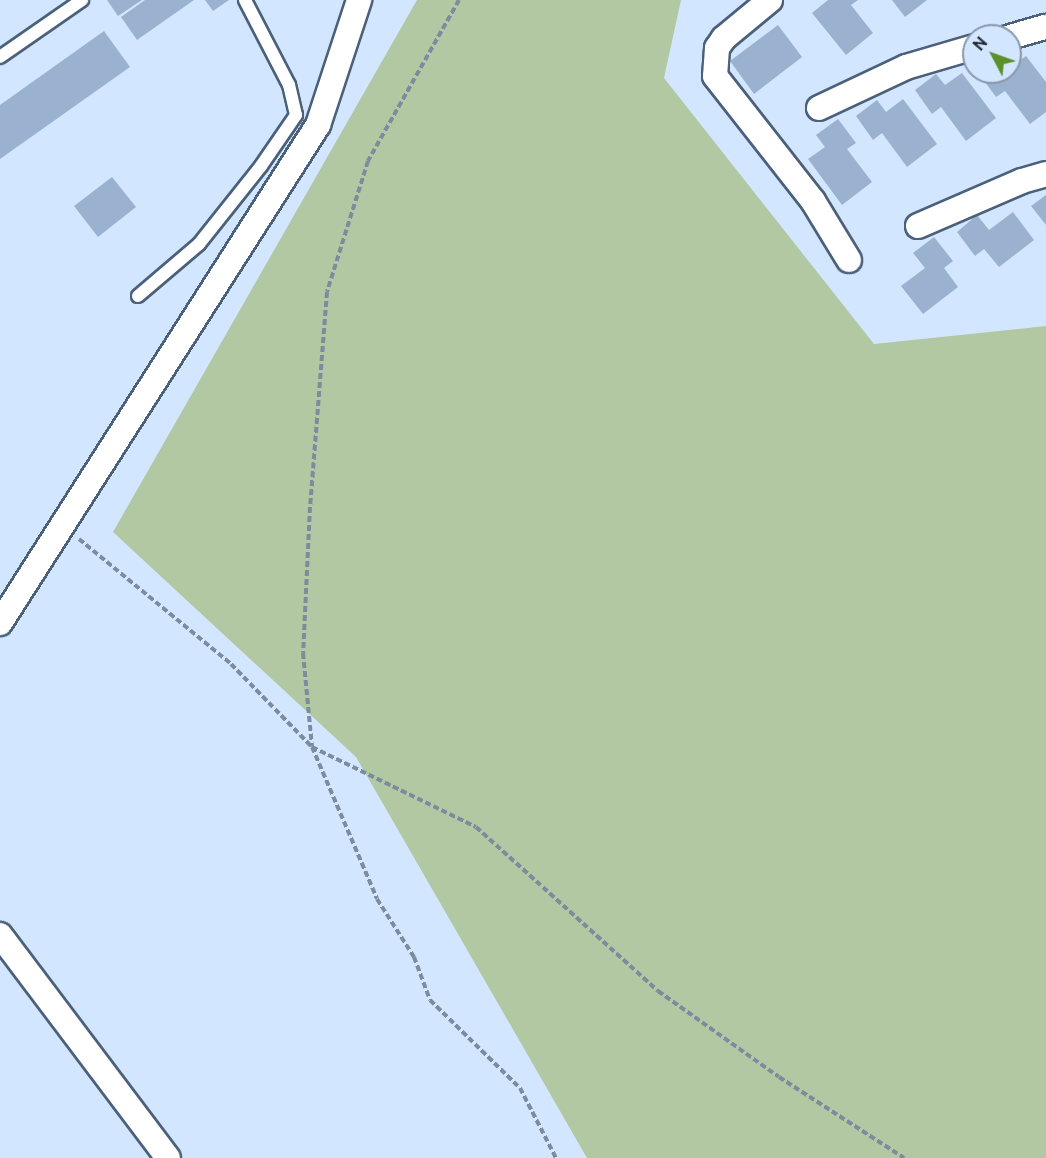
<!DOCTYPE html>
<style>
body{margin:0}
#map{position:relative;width:1046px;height:1158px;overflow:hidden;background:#d3e6ff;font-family:Ubuntu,sans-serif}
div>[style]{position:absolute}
.green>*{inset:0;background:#b2c8a2}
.building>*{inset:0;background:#9ab2cf}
.path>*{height:4px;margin-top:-2px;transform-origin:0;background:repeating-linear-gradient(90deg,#7d8b9e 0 6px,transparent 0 9px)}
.roads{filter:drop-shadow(2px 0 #4b607a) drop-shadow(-2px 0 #4b607a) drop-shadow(0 2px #4b607a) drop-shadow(0 -2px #4b607a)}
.service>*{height:12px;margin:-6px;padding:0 6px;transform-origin:6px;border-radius:6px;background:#fff}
.minor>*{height:24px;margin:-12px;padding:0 12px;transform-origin:12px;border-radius:12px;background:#fff}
span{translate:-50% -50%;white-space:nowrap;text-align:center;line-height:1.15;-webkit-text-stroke:5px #d3e6ff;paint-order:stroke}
.north{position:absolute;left:962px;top:24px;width:60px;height:60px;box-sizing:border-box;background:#d3e6ff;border:2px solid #8998ab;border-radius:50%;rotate:311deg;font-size:16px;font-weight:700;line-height:24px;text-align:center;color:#19222d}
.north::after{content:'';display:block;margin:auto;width:21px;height:27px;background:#5c9029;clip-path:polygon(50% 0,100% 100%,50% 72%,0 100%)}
</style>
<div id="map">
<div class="green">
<div style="clip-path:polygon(417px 0,681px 0,664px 78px,874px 344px,1046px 326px,1046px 1158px,587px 1158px,356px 757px,113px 532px)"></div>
</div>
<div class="building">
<div style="clip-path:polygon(107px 0,142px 0,118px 16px)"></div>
<div style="clip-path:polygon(145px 0,194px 0,137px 40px,121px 17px)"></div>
<div style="clip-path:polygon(205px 0,229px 0,213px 11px)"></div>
<div style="clip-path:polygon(828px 0,858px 0,851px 5px,873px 33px,846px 55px,812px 13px)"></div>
<div style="clip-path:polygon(892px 0,927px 0,905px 17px)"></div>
<div style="clip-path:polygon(778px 25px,802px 57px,754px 94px,730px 61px)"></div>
<div style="clip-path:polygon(104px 31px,130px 67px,0 159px,0 105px)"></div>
<div style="clip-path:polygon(1026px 56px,1046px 82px,1046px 112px,1030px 124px,1005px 91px,996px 97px,979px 74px,1010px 72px,1010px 67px)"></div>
<div style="clip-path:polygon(962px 73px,996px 118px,966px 141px,941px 107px,932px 114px,915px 90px,936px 74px,945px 85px)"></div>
<div style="clip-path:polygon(903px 99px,937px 144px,907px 167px,882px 133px,873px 140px,856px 116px,877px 100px,886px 112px)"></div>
<div style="clip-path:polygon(838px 119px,856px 143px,847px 149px,872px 182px,842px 205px,808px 159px,825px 147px,816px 135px)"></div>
<div style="clip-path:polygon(112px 177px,136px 207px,98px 237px,74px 206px)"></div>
<div style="clip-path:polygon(1046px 195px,1046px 225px,1031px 206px)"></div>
<div style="clip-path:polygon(1013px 212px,1034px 240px,999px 267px,984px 249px,975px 256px,957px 232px,977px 215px,989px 230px)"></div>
<div style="clip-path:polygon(934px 237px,953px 261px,944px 268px,958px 287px,923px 314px,901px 286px,925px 268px,913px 253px)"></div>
</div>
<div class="path">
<div style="left:459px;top:0;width:185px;rotate:119.5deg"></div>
<div style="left:368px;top:161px;width:137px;rotate:107.4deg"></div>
<div style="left:327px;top:292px;width:216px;rotate:94.5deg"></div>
<div style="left:310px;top:507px;width:146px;rotate:92.7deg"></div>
<div style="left:303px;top:653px;width:94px;rotate:84.5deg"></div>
<div style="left:312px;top:747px;width:182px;rotate:26deg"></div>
<div style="left:476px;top:827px;width:245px;rotate:42deg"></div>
<div style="left:658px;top:991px;width:148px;rotate:35.4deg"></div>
<div style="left:779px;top:1077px;width:149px;rotate:32.9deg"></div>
<div style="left:79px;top:539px;width:197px;rotate:39.4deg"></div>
<div style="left:231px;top:664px;width:116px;rotate:45.7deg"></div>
<div style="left:312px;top:747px;width:165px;rotate:66.8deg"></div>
<div style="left:377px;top:899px;width:69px;rotate:57.5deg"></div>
<div style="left:414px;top:957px;width:46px;rotate:69.6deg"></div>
<div style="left:430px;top:1000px;width:126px;rotate:44.4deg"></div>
<div style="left:520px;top:1088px;width:79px;rotate:62.8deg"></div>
</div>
<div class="roads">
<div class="service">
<div style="left:0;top:57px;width:100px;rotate:-34.8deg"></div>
<div style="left:138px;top:296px;width:80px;rotate:-40.4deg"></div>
<div style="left:199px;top:244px;width:100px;rotate:-51.5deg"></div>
<div style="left:261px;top:166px;width:62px;rotate:-55.5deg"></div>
<div style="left:296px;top:115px;width:31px;rotate:-103deg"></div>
<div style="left:289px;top:85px;width:96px;rotate:-117.4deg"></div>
</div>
<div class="minor">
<div style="left:770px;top:0;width:60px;rotate:140.4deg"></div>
<div style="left:724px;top:38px;width:12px;rotate:125deg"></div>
<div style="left:717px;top:48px;width:28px;rotate:94deg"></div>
<div style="left:715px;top:76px;width:159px;rotate:51.9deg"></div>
<div style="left:813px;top:201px;width:69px;rotate:58.6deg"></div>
<div style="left:1010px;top:37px;width:37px;rotate:-16deg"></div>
<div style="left:819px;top:108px;width:96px;rotate:-25.2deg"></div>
<div style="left:906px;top:67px;width:71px;rotate:-16.4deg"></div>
<div style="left:918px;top:226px;width:113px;rotate:-23.4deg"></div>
<div style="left:1022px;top:181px;width:25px;rotate:-16deg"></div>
<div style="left:0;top:623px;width:591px;rotate:-57.44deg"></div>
<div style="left:318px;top:125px;width:132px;rotate:-71.8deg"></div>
<div style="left:0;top:935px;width:279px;rotate:53deg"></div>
</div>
</div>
<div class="north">N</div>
</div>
